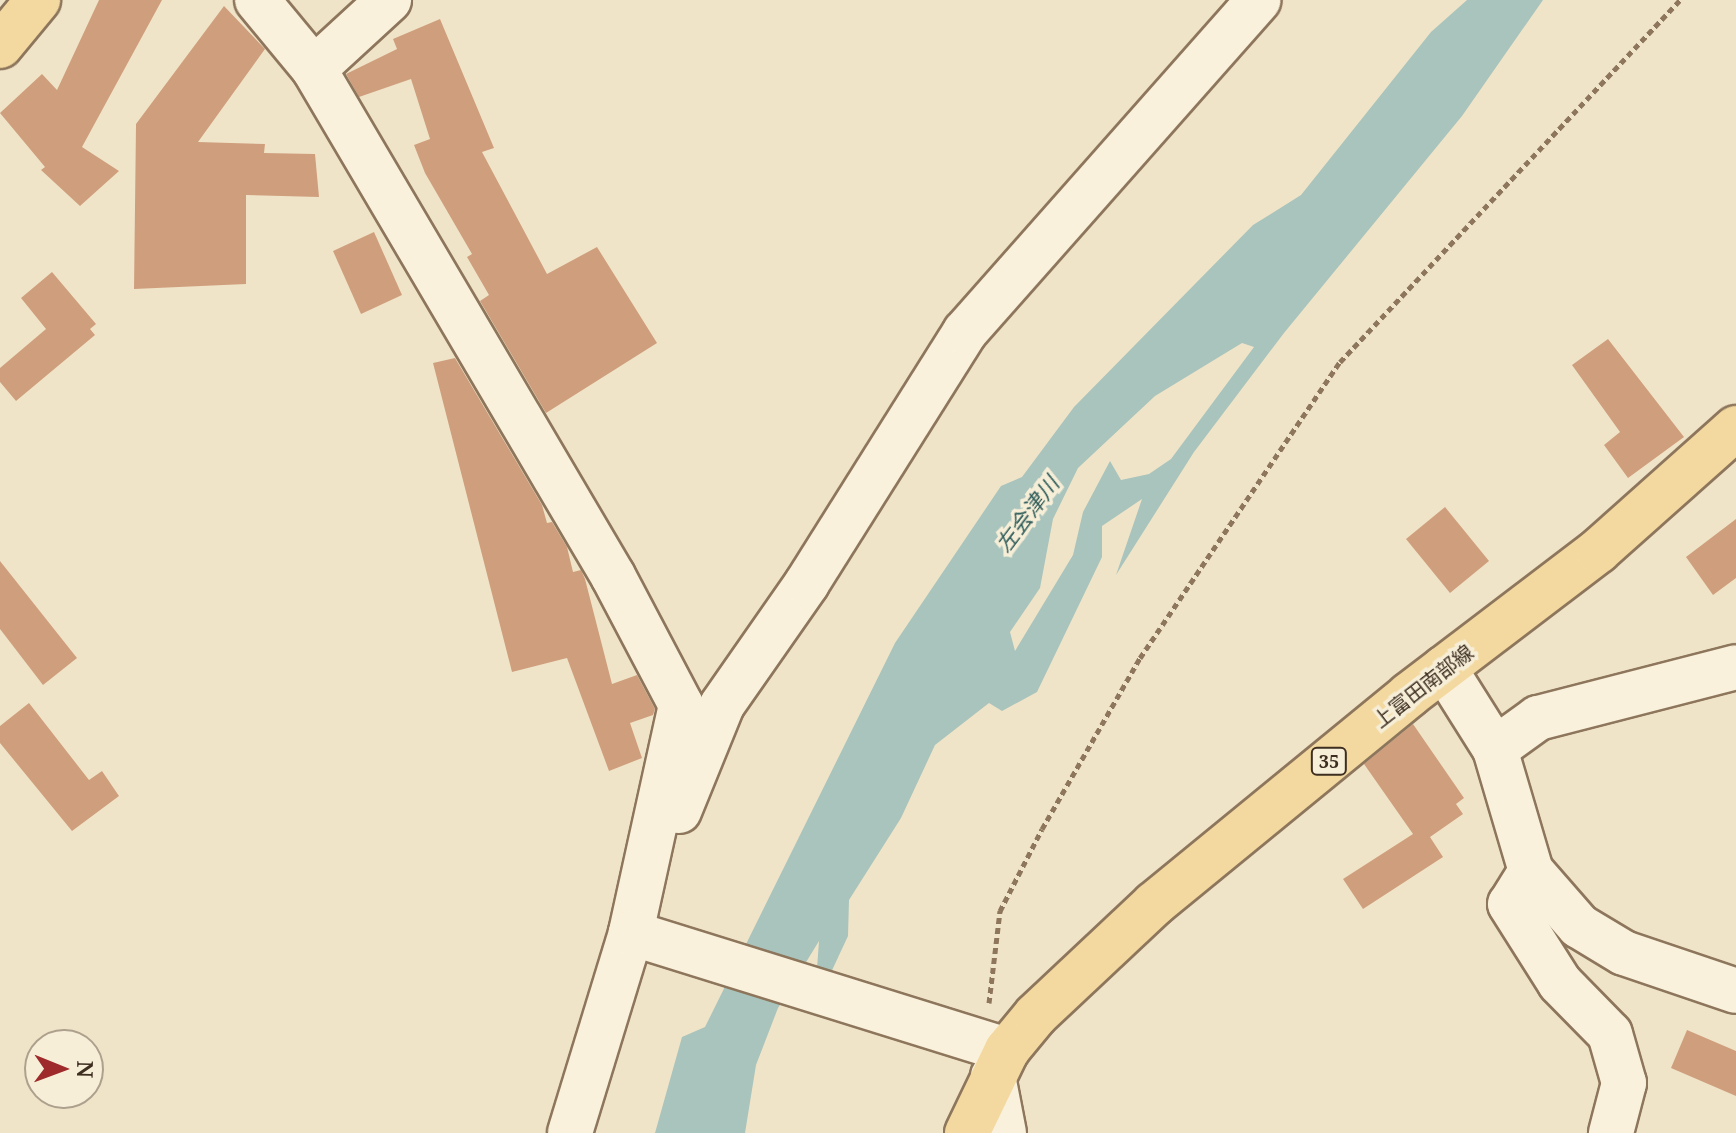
<!DOCTYPE html>
<meta charset="utf-8">
<style>
body{margin:0}
#map{position:relative;width:1736px;height:1133px;overflow:hidden;background:#f0e4c8;font-family:"Noto Serif","Noto Sans JP",serif}
div>[style]{position:absolute}
.water>*{inset:0;background:#a9c4bc}
.building>*{inset:0;background:#cf9f7d}
.path>*{height:5px;margin-top:-2.5px;transform-origin:0;background:repeating-linear-gradient(90deg,#8d765c 0 6px,transparent 0 10px)}
.roads{filter:drop-shadow(2px 0 #8d765c) drop-shadow(-2px 0 #8d765c) drop-shadow(0 2px #8d765c) drop-shadow(0 -2px #8d765c)}
.minor>*{height:44px;margin:-22px;padding:0 22px;transform-origin:22px;border-radius:22px;background:#faf1dc}
.major>*{height:44px;margin:-22px;padding:0 22px;transform-origin:22px;border-radius:22px;background:#f3d9a0}
span{translate:-50% -50%;white-space:nowrap;text-align:center;line-height:1.15;-webkit-text-stroke:7px #f7eed8;paint-order:stroke}
.shield-label span{padding:2px 6px;background:#f7eed8;border:2px solid;border-radius:6px;-webkit-text-stroke-width:0}
.shield-label{font-size:18px;color:#3d2e20;font-weight:700}
.street-label{font-size:20px;color:#3d2e20}
.water-label{font-size:22px;color:#2f5d5a;font-style:italic}
.north{position:absolute;left:24px;top:1029px;width:80px;height:80px;box-sizing:border-box;background:#f7eed8;border:2px solid #ada18e;border-radius:50%;rotate:91deg;font-size:22px;font-weight:700;line-height:32px;text-align:center;color:#3d2e20}
.north::after{content:'';display:block;margin:auto;width:28px;height:36px;background:#9e2a2b;clip-path:polygon(50% 0,100% 100%,50% 72%,0 100%)}
</style>
<div id="map">
<div class="water">
<div style="clip-path:polygon(evenodd,1467px 0,1543px 0,1462px 116px,1284px 333px,1194px 452px,1116px 575px,1142px 499px,1102px 526px,1102px 557px,1037px 692px,1002px 711px,989px 703px,935px 745px,901px 818px,849px 900px,848px 936px,814px 1009px,819px 941px,778px 1008px,756px 1065px,745px 1133px,655px 1133px,682px 1037px,705px 1027px,895px 643px,1001px 486px,1022px 477px,1074px 407px,1253px 225px,1301px 195px,1431px 32px,1467px 0,1242px 343px,1254px 347px,1171px 459px,1149px 474px,1121px 480px,1110px 461px,1083px 512px,1073px 555px,1015px 651px,1010px 632px,1040px 588px,1053px 519px,1078px 468px,1155px 396px,1242px 343px)"></div>
</div>
<div class="building">
<div style="clip-path:polygon(99px 0,162px 0,82px 147px,119px 171px,80px 206px,41px 170px,45px 167px,0 113px,42px 74px,57px 90px)"></div>
<div style="clip-path:polygon(224px 6px,265px 49px,198px 142px,265px 144px,264px 153px,315px 154px,319px 197px,246px 195px,246px 284px,134px 289px,136px 124px)"></div>
<div style="clip-path:polygon(440px 19px,494px 148px,482px 152px,547px 274px,597px 247px,657px 343px,546px 413px,480px 301px,489px 295px,467px 257px,472px 254px,425px 173px,414px 145px,430px 139px,411px 79px,359px 97px,346px 74px,397px 49px,393px 39px)"></div>
<div style="clip-path:polygon(374px 232px,402px 295px,361px 314px,333px 251px)"></div>
<div style="clip-path:polygon(52px 272px,96px 324px,90px 329px,95px 335px,16px 401px,0 382px,0 368px,46px 329px,21px 298px)"></div>
<div style="clip-path:polygon(1608px 339px,1684px 437px,1628px 478px,1604px 445px,1620px 432px,1572px 365px)"></div>
<div style="clip-path:polygon(455px 358px,542px 505px,547px 523px,552px 522px,567px 547px,573px 572px,581px 570px,585px 579px,612px 684px,637px 675px,655px 709px,653px 715px,630px 723px,642px 758px,609px 771px,567px 658px,512px 672px,433px 363px)"></div>
<div style="clip-path:polygon(1445px 507px,1489px 561px,1450px 593px,1406px 539px)"></div>
<div style="clip-path:polygon(1736px 519px,1736px 578px,1713px 595px,1686px 557px)"></div>
<div style="clip-path:polygon(0 561px,77px 658px,43px 685px,0 629px)"></div>
<div style="clip-path:polygon(29px 703px,89px 780px,102px 771px,119px 796px,72px 831px,0 743px,0 726px)"></div>
<div style="clip-path:polygon(1413px 724px,1464px 798px,1456px 804px,1463px 814px,1430px 837px,1443px 857px,1363px 909px,1343px 879px,1413px 834px,1364px 764px)"></div>
<div style="clip-path:polygon(1687px 1030px,1736px 1051px,1736px 1096px,1671px 1068px)"></div>
</div>
<div class="path">
<div style="left:989px;top:1003px;width:93px;rotate:-83.2deg"></div>
<div style="left:1000px;top:911px;width:92px;rotate:-62.9deg"></div>
<div style="left:1042px;top:829px;width:197px;rotate:-60.2deg"></div>
<div style="left:1140px;top:658px;width:357px;rotate:-56deg"></div>
<div style="left:1340px;top:362px;width:497px;rotate:-46.8deg"></div>
</div>
<div class="roads">
<div class="minor">
<div style="left:257px;top:0;width:89px;rotate:50.4deg"></div>
<div style="left:314px;top:69px;width:589px;rotate:59.47deg"></div>
<div style="left:613px;top:576px;width:146px;rotate:62.2deg"></div>
<div style="left:681px;top:705px;width:233px;rotate:102.4deg"></div>
<div style="left:631px;top:933px;width:209px;rotate:107deg"></div>
<div style="left:314px;top:69px;width:102px;rotate:-42.6deg"></div>
<div style="left:1444px;top:668px;width:96px;rotate:57.8deg"></div>
<div style="left:1495px;top:749px;width:127px;rotate:73.6deg"></div>
<div style="left:1531px;top:871px;width:73px;rotate:48.9deg"></div>
<div style="left:1579px;top:926px;width:52px;rotate:31deg"></div>
<div style="left:1624px;top:953px;width:118px;rotate:18.7deg"></div>
<div style="left:1495px;top:749px;width:53px;rotate:-35.8deg"></div>
<div style="left:1538px;top:718px;width:204px;rotate:-14.4deg"></div>
<div style="left:679px;top:811px;width:114px;rotate:-67.9deg"></div>
<div style="left:722px;top:705px;width:149px;rotate:-55.1deg"></div>
<div style="left:807px;top:583px;width:297px;rotate:-57.8deg"></div>
<div style="left:965px;top:332px;width:443px;rotate:-48.5deg"></div>
<div style="left:1531px;top:871px;width:39px;rotate:122deg"></div>
<div style="left:1510px;top:904px;width:93px;rotate:57.7deg"></div>
<div style="left:1560px;top:983px;width:71px;rotate:45.6deg"></div>
<div style="left:1610px;top:1034px;width:51px;rotate:74.1deg"></div>
<div style="left:1624px;top:1083px;width:52px;rotate:104.6deg"></div>
<div style="left:631px;top:933px;width:394px;rotate:17.3deg"></div>
<div style="left:993px;top:1076px;width:58px;rotate:79.1deg"></div>
</div>
<div class="major">
<div style="left:0;top:46px;width:60px;rotate:-50.4deg"></div>
<div style="left:967px;top:1133px;width:92px;rotate:-64.3deg"></div>
<div style="left:1007px;top:1050px;width:45px;rotate:-50.4deg"></div>
<div style="left:1036px;top:1015px;width:162px;rotate:-43.2deg"></div>
<div style="left:1154px;top:904px;width:330px;rotate:-39.3deg"></div>
<div style="left:1409px;top:695px;width:238px;rotate:-37.3deg"></div>
<div style="left:1598px;top:551px;width:185px;rotate:-41.7deg"></div>
</div>
</div>
<div class="shield-label">
<span style="left:1329px;top:761px">35</span>
</div>
<div class="street-label">
<span style="left:1423px;top:686px;rotate:-38deg">上富田南部線</span>
</div>
<div class="water-label">
<span style="left:1027px;top:514px;rotate:-53deg">左会津川</span>
</div>
<div class="north">N</div>
</div>
